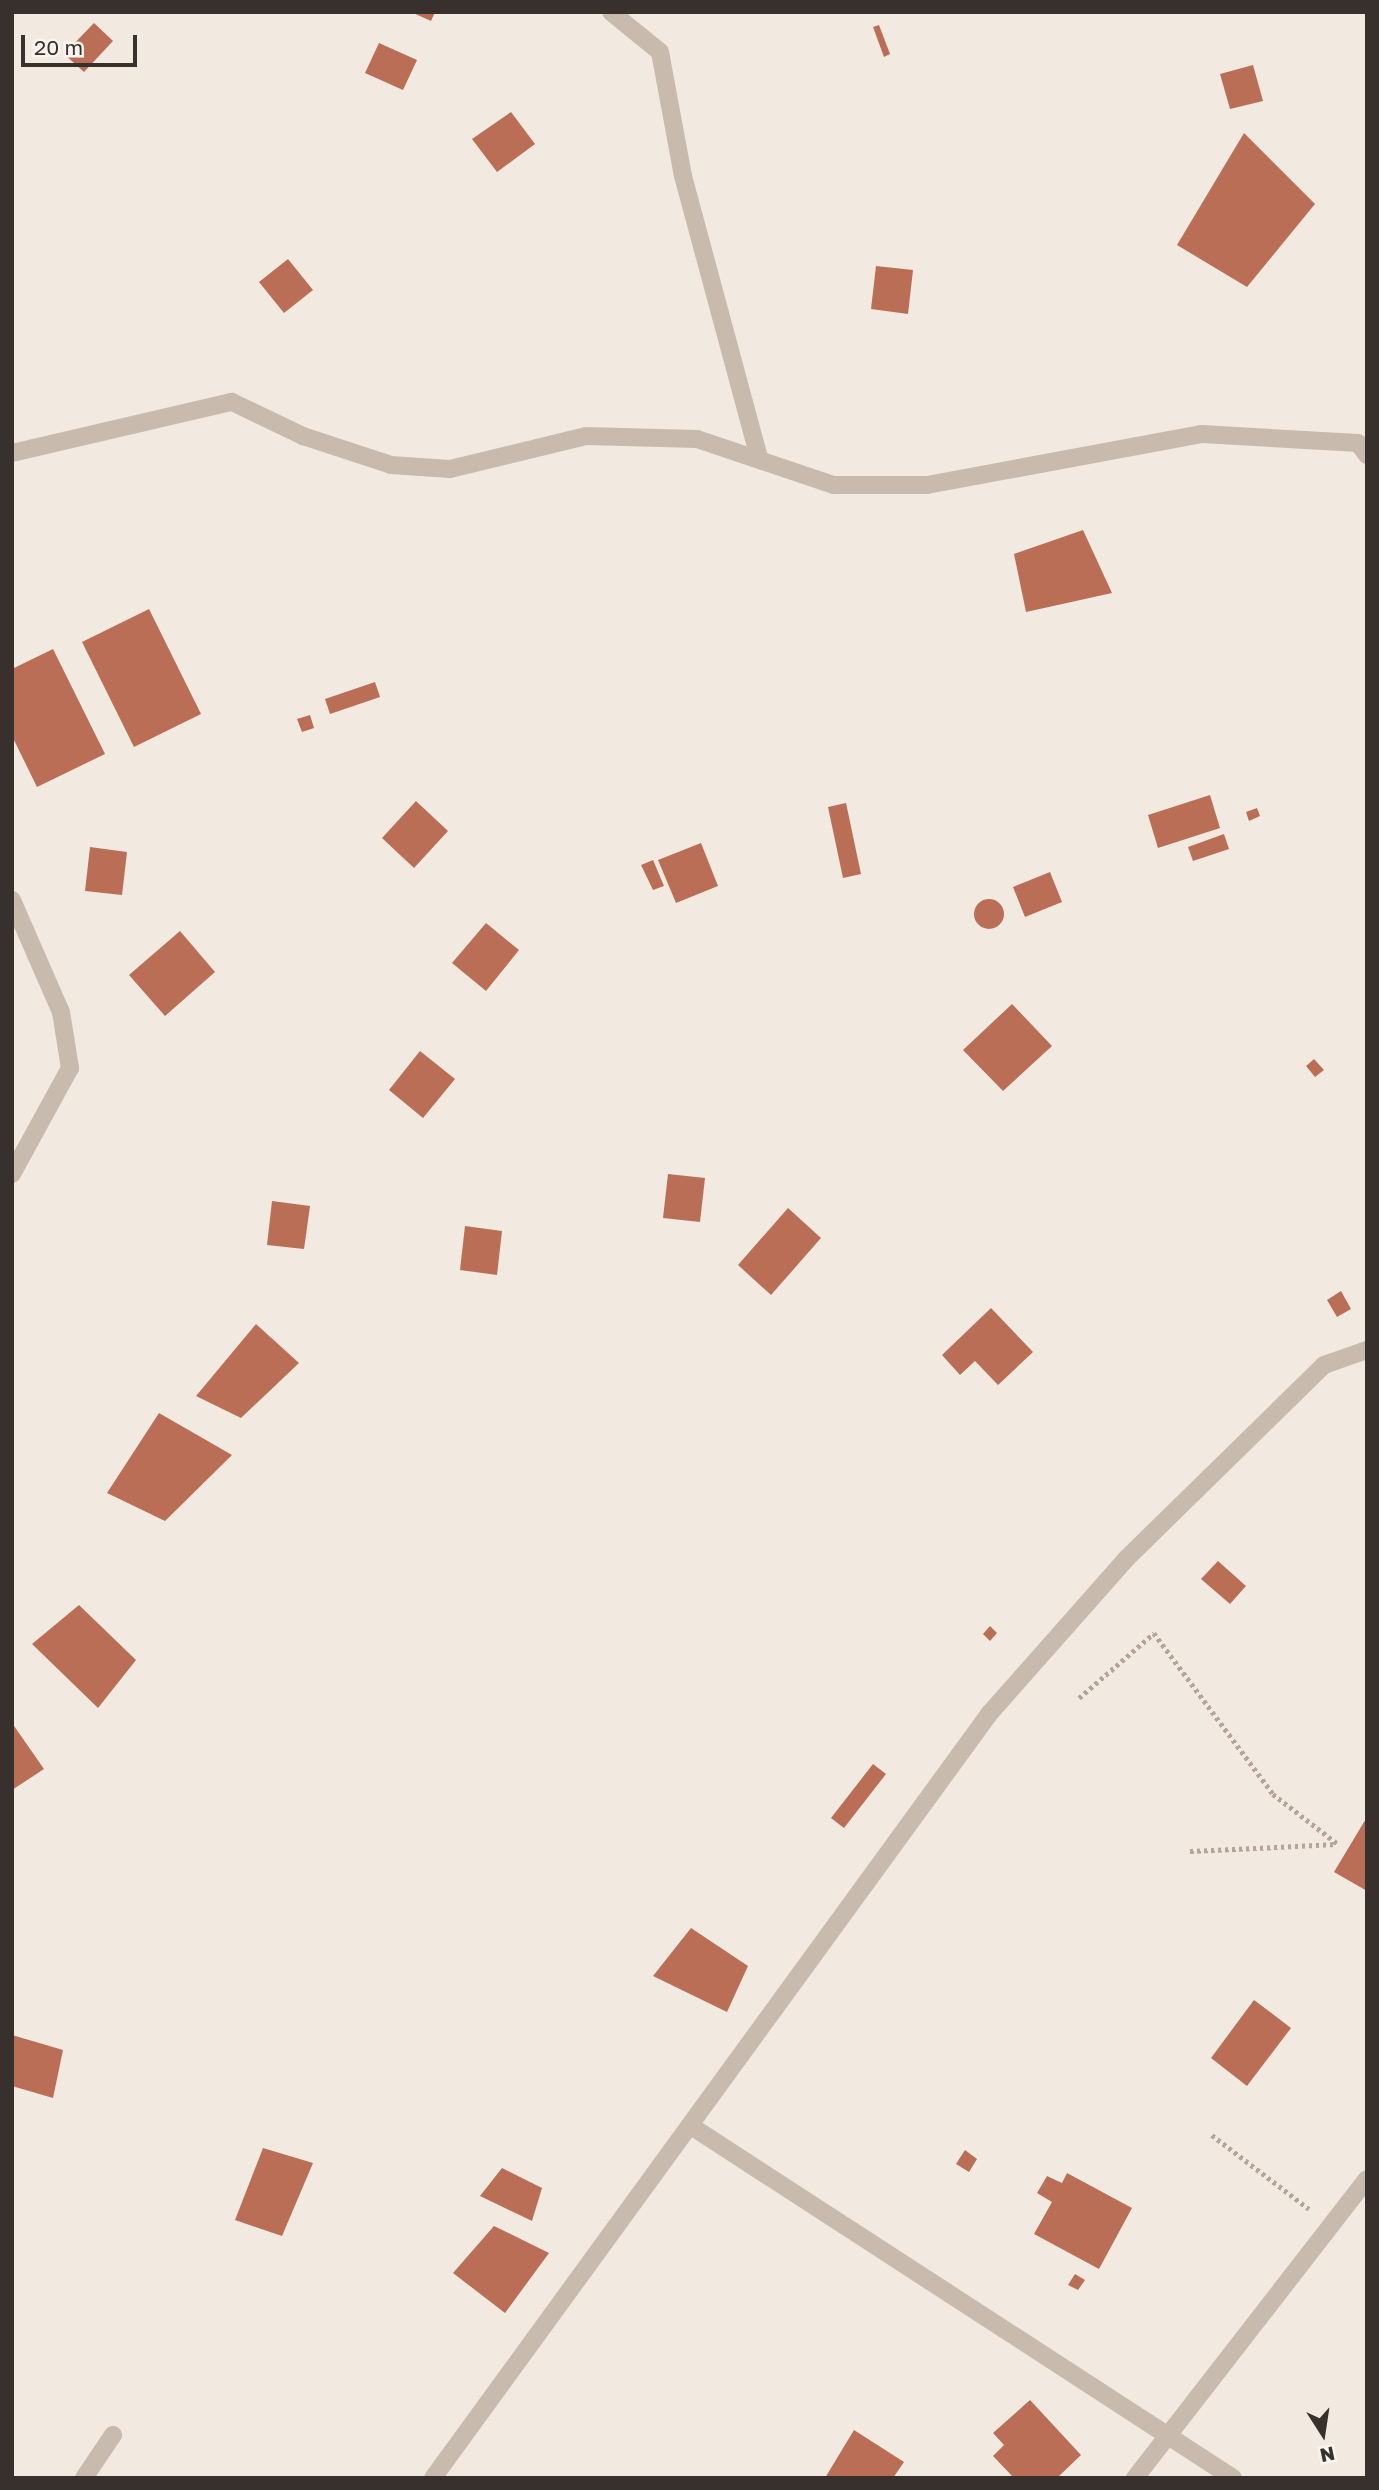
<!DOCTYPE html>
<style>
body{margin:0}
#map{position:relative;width:1379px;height:2490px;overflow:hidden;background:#f2eae1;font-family:"Golos Text",sans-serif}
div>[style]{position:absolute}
.building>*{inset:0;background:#bb6e56}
.round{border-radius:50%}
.path>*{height:4.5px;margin-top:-2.25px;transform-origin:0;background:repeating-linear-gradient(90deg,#b5a498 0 3.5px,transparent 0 7px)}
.minor>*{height:18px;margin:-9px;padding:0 9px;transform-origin:9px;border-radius:9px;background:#c9baae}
span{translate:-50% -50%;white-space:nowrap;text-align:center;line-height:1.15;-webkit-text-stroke:7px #f9f4ee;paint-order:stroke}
.frame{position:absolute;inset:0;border:14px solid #38302c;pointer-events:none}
.north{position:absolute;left:1288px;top:2399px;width:70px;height:70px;-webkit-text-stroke:5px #f9f4ee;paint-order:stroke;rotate:168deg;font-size:19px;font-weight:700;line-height:28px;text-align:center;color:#38302c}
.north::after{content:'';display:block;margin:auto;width:24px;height:32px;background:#38302c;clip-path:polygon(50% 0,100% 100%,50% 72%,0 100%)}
.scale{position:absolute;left:21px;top:35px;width:116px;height:32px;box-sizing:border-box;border:4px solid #38302c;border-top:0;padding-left:9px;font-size:21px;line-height:24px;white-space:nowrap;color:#38302c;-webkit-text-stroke:5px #f9f4ee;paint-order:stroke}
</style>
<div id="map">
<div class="building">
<div style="clip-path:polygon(411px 12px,435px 12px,431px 21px)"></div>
<div style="clip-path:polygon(94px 23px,113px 41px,84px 72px,64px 54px)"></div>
<div style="clip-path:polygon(879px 25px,890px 54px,884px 57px,873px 27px)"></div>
<div style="clip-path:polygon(379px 43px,417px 60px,403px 90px,365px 73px)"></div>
<div style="clip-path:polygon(1253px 65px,1263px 101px,1230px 109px,1220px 74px)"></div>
<div style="clip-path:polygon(511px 112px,535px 144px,497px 172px,472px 139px)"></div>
<div style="clip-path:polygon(1244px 133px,1315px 204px,1247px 287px,1177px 245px)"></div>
<div style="clip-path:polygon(288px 259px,313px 290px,284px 313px,259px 282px)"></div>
<div style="clip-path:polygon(876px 266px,913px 270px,908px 314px,871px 309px)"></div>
<div style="clip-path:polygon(1083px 530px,1112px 593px,1026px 612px,1014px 554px)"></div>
<div style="clip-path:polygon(149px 609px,201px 714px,134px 747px,82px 642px)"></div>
<div style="clip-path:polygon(53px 649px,105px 754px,37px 787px,12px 736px,12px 669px)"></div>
<div style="clip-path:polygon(375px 682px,380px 697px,330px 714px,325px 699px)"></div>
<div style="clip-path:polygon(310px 715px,314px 728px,302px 732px,297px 719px)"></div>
<div style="clip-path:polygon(1210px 795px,1220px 828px,1158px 848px,1148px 815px)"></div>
<div style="clip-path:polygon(416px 801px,448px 831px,414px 868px,382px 838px)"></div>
<div style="clip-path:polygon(846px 803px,861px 874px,843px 878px,828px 807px)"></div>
<div style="clip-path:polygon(1257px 808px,1260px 816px,1249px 821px,1246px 812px)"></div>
<div style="clip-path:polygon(1224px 834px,1229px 849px,1193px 861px,1188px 847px)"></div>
<div style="clip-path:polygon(701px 843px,718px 886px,676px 903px,658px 860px)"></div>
<div style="clip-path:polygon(90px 847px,127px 852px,122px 895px,85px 891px)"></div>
<div style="clip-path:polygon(653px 860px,664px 886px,653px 890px,641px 865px)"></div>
<div style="clip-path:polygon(1050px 872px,1062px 902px,1025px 917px,1013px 887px)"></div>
<div class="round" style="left:974px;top:899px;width:30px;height:30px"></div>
<div style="clip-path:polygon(486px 923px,519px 950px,486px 991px,452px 963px)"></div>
<div style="clip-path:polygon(180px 931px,215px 972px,165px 1016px,129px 975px)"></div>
<div style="clip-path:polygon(1012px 1004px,1052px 1046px,1003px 1091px,963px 1050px)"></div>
<div style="clip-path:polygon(420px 1051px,455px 1079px,423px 1118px,389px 1090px)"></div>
<div style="clip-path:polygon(1314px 1059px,1324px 1070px,1315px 1077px,1306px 1066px)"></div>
<div style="clip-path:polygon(668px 1174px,705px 1178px,700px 1222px,663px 1218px)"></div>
<div style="clip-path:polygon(272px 1201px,310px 1206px,304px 1249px,267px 1245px)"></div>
<div style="clip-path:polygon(788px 1208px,821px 1238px,771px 1295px,738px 1265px)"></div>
<div style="clip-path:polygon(465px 1226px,502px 1231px,497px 1275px,460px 1270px)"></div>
<div style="clip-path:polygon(1341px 1291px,1351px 1309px,1337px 1317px,1327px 1300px)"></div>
<div style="clip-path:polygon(991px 1308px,1033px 1352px,998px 1385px,975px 1361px,960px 1375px,942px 1355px)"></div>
<div style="clip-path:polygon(256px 1324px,299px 1363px,241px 1418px,196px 1396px)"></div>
<div style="clip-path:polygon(159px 1413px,232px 1455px,165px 1521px,107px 1493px)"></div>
<div style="clip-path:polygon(1218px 1561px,1246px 1586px,1230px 1604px,1201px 1579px)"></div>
<div style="clip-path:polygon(79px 1605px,136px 1660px,98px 1708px,32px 1644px)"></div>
<div style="clip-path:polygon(990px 1626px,997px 1633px,990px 1641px,983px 1634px)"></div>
<div style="clip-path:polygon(12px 1723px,44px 1769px,12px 1790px)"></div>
<div style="clip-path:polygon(873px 1764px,886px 1774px,844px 1828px,831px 1818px)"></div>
<div style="clip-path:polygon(1367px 1817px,1367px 1891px,1334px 1872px)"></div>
<div style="clip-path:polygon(691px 1928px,748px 1966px,727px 2012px,653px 1976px)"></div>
<div style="clip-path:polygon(1254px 2000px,1291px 2028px,1247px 2086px,1211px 2058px)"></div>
<div style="clip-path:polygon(12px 2035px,63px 2050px,53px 2098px,12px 2086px)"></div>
<div style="clip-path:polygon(263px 2148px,313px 2163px,282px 2236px,235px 2220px)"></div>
<div style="clip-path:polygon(965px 2150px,977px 2159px,969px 2172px,956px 2164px)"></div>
<div style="clip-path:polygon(502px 2168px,542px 2188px,532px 2221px,480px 2196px)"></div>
<div style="clip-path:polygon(1067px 2173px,1132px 2208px,1099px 2269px,1034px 2234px,1052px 2202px,1037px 2193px,1047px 2176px,1062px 2183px)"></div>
<div style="clip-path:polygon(494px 2226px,549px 2253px,505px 2313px,453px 2273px)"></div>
<div style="clip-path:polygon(1075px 2274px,1085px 2280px,1078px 2290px,1068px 2285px)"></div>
<div style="clip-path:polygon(1030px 2400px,1081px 2455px,1057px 2478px,1014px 2478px,993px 2456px,1004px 2445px,993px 2433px)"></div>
<div style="clip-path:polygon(854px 2430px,904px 2462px,893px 2478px,825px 2478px)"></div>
</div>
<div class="path">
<div style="left:1079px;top:1698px;width:99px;rotate:-40.9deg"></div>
<div style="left:1154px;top:1633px;width:200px;rotate:53.5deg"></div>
<div style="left:1273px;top:1794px;width:82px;rotate:37.6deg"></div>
<div style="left:1190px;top:1851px;width:147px;rotate:-2.7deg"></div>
<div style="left:1212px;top:2135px;width:122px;rotate:37.3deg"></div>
</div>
<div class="minor">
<div style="left:611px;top:12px;width:63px;rotate:39.2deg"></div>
<div style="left:660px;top:52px;width:126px;rotate:79.5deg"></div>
<div style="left:683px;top:176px;width:292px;rotate:74.9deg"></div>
<div style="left:12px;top:453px;width:226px;rotate:-13.1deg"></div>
<div style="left:232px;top:402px;width:79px;rotate:25.6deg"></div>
<div style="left:303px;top:436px;width:93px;rotate:18.2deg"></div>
<div style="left:391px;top:465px;width:59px;rotate:3.9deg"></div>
<div style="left:450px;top:469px;width:140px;rotate:-13.6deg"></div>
<div style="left:586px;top:436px;width:111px;rotate:1.5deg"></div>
<div style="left:697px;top:439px;width:145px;rotate:18.6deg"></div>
<div style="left:834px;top:485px;width:93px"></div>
<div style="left:927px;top:485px;width:280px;rotate:-10.5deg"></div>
<div style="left:1202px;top:434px;width:156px;rotate:3.3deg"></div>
<div style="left:1358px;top:443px;width:15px;rotate:53deg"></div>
<div style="left:12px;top:900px;width:122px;rotate:66.4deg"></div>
<div style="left:61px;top:1012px;width:57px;rotate:80.9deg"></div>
<div style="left:70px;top:1068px;width:121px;rotate:118.7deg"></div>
<div style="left:691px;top:2126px;width:646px;rotate:33deg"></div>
<div style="left:84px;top:2478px;width:52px;rotate:-56deg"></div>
<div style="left:433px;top:2478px;width:945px;rotate:-53.95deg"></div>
<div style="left:989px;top:1714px;width:208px;rotate:-48.5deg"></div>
<div style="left:1127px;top:1558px;width:276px;rotate:-44.4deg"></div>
<div style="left:1324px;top:1365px;width:46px;rotate:-19.2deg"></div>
<div style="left:1135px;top:2478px;width:378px;rotate:-52.2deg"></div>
</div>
<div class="frame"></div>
<div class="north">N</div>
<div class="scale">20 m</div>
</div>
